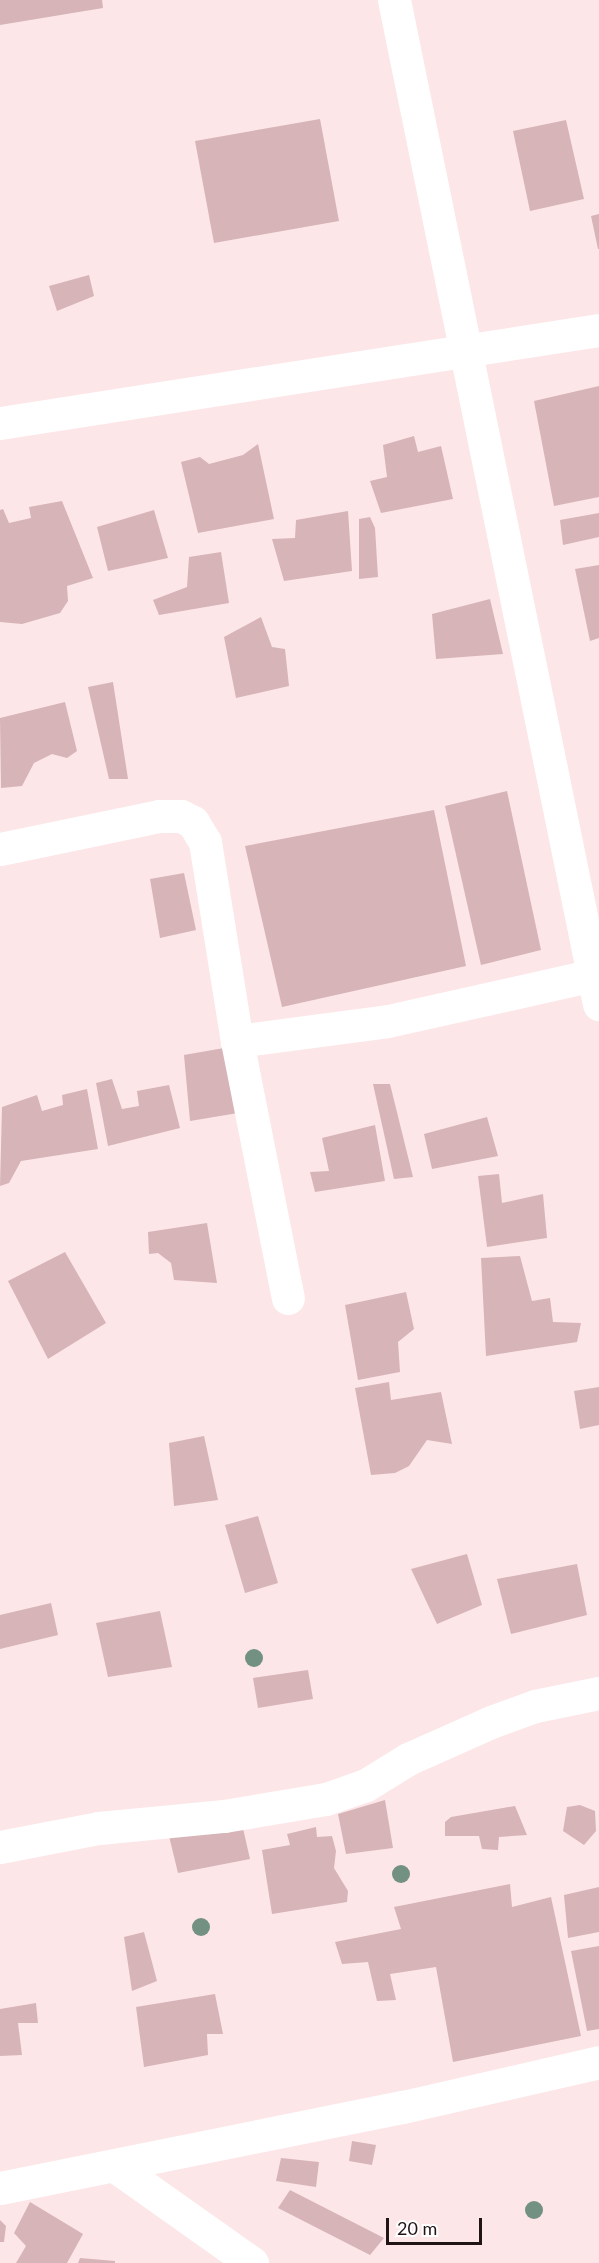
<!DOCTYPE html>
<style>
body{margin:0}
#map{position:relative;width:599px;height:2263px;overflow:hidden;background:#fde6e8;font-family:Lato,sans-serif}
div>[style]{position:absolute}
.building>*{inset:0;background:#d7b4b7}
.minor>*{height:33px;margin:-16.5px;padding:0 16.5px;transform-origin:16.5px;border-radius:16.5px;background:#fff}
.trees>*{width:18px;height:18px;margin:-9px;border-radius:50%;background:#739183}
span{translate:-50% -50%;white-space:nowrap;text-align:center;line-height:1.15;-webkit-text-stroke:4.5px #fff;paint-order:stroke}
.scale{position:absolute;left:386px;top:2218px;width:96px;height:27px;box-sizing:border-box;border:3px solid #201415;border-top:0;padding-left:8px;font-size:18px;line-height:21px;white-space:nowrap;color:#201415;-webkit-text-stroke:4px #fff;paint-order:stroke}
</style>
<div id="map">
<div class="building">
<div style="clip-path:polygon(0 0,102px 0,103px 8px,0 25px)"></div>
<div style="clip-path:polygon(320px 119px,339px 221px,214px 243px,195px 141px)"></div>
<div style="clip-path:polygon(566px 120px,584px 199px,530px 211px,513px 131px)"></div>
<div style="clip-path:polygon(599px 214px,599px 249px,598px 249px,591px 216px)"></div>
<div style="clip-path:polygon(89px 275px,94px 296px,57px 311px,49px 286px)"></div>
<div style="clip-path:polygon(599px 386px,599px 497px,554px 506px,534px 401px)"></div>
<div style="clip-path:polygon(414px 436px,418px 452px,441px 446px,453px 499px,381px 513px,370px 481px,387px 477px,383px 445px)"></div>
<div style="clip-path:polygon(258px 444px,274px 519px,198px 533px,181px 462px,200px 457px,209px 464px,243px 455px)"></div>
<div style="clip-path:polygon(62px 501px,93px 578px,67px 586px,68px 601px,60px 613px,22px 624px,0 622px,0 510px,3px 509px,9px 523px,31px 518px,29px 507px)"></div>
<div style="clip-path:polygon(154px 510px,168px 558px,108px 571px,97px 527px)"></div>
<div style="clip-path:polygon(348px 511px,352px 571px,284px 581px,272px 539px,295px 538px,296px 520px)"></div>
<div style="clip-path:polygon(599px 513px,599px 537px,563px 545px,560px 520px)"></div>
<div style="clip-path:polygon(370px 517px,375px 528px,378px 577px,359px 579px,359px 519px)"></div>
<div style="clip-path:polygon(221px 552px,229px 603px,159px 615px,153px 600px,187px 587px,189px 557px)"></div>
<div style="clip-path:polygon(599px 565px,599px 638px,590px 641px,575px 569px)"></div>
<div style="clip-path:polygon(490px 599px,503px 654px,436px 659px,432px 614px)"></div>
<div style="clip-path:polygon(261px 617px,272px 647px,285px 649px,289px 686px,236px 698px,224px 637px)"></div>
<div style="clip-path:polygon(113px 682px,128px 779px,109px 779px,88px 687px)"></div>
<div style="clip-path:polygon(65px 702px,77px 751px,67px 758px,52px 754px,34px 763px,22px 786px,1px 788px,0 718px)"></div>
<div style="clip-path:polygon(507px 791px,541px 950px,481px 965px,445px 806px)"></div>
<div style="clip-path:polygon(434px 810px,466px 966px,282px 1007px,245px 846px)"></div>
<div style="clip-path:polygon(184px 873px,196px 930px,160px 938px,150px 879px)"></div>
<div style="clip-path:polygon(224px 1048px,238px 1113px,190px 1121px,184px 1055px)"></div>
<div style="clip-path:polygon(112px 1079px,122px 1109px,139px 1106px,137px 1091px,169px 1085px,180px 1128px,108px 1146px,96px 1083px)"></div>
<div style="clip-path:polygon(373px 1084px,390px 1084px,413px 1177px,394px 1179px)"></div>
<div style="clip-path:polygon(87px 1089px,98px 1149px,21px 1161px,9px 1183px,0 1186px,2px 1107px,37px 1095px,42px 1111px,63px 1105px,62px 1095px)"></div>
<div style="clip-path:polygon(487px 1117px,498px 1156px,432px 1169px,424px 1134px)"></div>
<div style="clip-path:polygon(375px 1125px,385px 1181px,315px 1192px,310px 1172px,329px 1171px,322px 1138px)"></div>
<div style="clip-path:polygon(499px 1174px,502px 1203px,543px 1194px,547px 1238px,487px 1247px,478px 1176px)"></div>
<div style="clip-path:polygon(207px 1223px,217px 1283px,174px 1280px,171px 1263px,158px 1253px,149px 1254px,148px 1232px)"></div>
<div style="clip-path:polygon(65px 1252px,106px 1323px,48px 1359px,8px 1281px)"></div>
<div style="clip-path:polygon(520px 1256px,532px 1301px,550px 1298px,553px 1322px,581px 1323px,577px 1342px,486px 1356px,481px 1258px)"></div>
<div style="clip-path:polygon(406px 1292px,414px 1329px,398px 1342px,400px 1372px,358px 1380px,345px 1305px)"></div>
<div style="clip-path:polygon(389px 1382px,391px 1400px,441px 1392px,452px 1444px,427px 1440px,409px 1466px,395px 1473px,371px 1475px,355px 1388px)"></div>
<div style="clip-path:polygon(599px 1387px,599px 1425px,580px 1429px,574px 1391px)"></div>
<div style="clip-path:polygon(204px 1436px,218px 1500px,174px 1506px,169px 1443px)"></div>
<div style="clip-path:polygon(258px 1516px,278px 1583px,245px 1593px,225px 1525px)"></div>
<div style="clip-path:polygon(467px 1554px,482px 1605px,437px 1624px,411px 1569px)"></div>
<div style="clip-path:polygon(577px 1564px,587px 1615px,511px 1634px,497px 1579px)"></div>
<div style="clip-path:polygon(51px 1603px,58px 1635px,0 1649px,0 1615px)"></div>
<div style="clip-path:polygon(160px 1611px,172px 1667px,108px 1677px,96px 1623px)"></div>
<div style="clip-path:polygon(308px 1670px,313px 1699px,258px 1708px,253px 1678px)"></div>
<div style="clip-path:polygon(385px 1800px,393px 1848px,346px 1854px,338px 1814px)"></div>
<div style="clip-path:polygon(580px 1805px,595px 1811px,596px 1831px,584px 1845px,563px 1831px,567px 1807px)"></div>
<div style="clip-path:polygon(515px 1806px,527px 1835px,499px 1837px,498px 1850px,482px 1849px,479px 1836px,445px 1836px,445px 1822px,451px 1817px)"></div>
<div style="clip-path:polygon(242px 1824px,250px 1859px,178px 1873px,169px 1836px)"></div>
<div style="clip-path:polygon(316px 1827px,317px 1837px,332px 1836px,336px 1851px,334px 1868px,348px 1891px,347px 1902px,272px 1914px,262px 1850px,290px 1845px,287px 1834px)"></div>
<div style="clip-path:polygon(510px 1884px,512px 1907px,551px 1897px,581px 2036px,453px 2062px,436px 1967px,390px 1974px,396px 2000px,377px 2001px,368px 1962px,342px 1964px,335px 1942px,401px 1929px,394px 1907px)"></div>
<div style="clip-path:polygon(599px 1887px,599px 1932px,568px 1938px,564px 1895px)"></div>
<div style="clip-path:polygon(144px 1932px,157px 1981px,132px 1991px,124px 1937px)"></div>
<div style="clip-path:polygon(599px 1946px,599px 2029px,587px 2031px,571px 1951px)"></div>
<div style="clip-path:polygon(215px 1994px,223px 2034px,207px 2034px,208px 2055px,144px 2067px,136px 2007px)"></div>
<div style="clip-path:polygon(36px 2003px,38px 2023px,18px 2023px,22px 2055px,0 2056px,0 2009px)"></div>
<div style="clip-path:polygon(352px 2141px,376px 2145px,372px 2165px,349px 2161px)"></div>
<div style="clip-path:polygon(281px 2158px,319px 2162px,316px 2187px,276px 2181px)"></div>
<div style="clip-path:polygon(290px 2190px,384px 2238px,370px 2255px,278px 2208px)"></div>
<div style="clip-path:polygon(30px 2202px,83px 2234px,67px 2263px,16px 2263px,26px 2246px,14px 2233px)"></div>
<div style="clip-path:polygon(0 2220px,6px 2226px,4px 2242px,0 2242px)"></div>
<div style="clip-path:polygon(80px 2258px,115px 2261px,115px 2263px,78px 2263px)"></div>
</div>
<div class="minor">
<div style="left:394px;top:0;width:1025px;rotate:78.46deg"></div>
<div style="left:0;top:423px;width:606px;rotate:-8.83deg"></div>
<div style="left:0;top:849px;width:162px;rotate:-11.7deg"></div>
<div style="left:159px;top:816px;width:22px"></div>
<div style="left:181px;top:816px;width:13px;rotate:27deg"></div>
<div style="left:193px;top:822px;width:23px;rotate:59deg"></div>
<div style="left:205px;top:842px;width:202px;rotate:80.9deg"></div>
<div style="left:237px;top:1041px;width:152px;rotate:-7.5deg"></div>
<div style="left:388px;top:1021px;width:216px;rotate:-12.6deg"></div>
<div style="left:237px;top:1041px;width:262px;rotate:78.8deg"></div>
<div style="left:0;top:1847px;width:101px;rotate:-10.9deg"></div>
<div style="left:99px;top:1828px;width:126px;rotate:-5.5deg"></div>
<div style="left:224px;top:1816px;width:103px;rotate:-9.5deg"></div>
<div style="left:326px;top:1799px;width:42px;rotate:-19.3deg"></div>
<div style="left:366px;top:1785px;width:49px;rotate:-31.8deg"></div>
<div style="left:408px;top:1759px;width:91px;rotate:-24deg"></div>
<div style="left:491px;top:1722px;width:47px;rotate:-20deg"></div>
<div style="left:535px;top:1706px;width:65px;rotate:-11.5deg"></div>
<div style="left:115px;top:2166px;width:168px;rotate:35.3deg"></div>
<div style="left:0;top:2188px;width:411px;rotate:-11.4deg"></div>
<div style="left:403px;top:2107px;width:201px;rotate:-12.9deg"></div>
</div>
<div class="trees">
<div style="left:254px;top:1658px"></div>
<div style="left:401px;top:1874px"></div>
<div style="left:201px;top:1927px"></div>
<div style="left:534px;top:2210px"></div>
</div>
<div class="scale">20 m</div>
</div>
